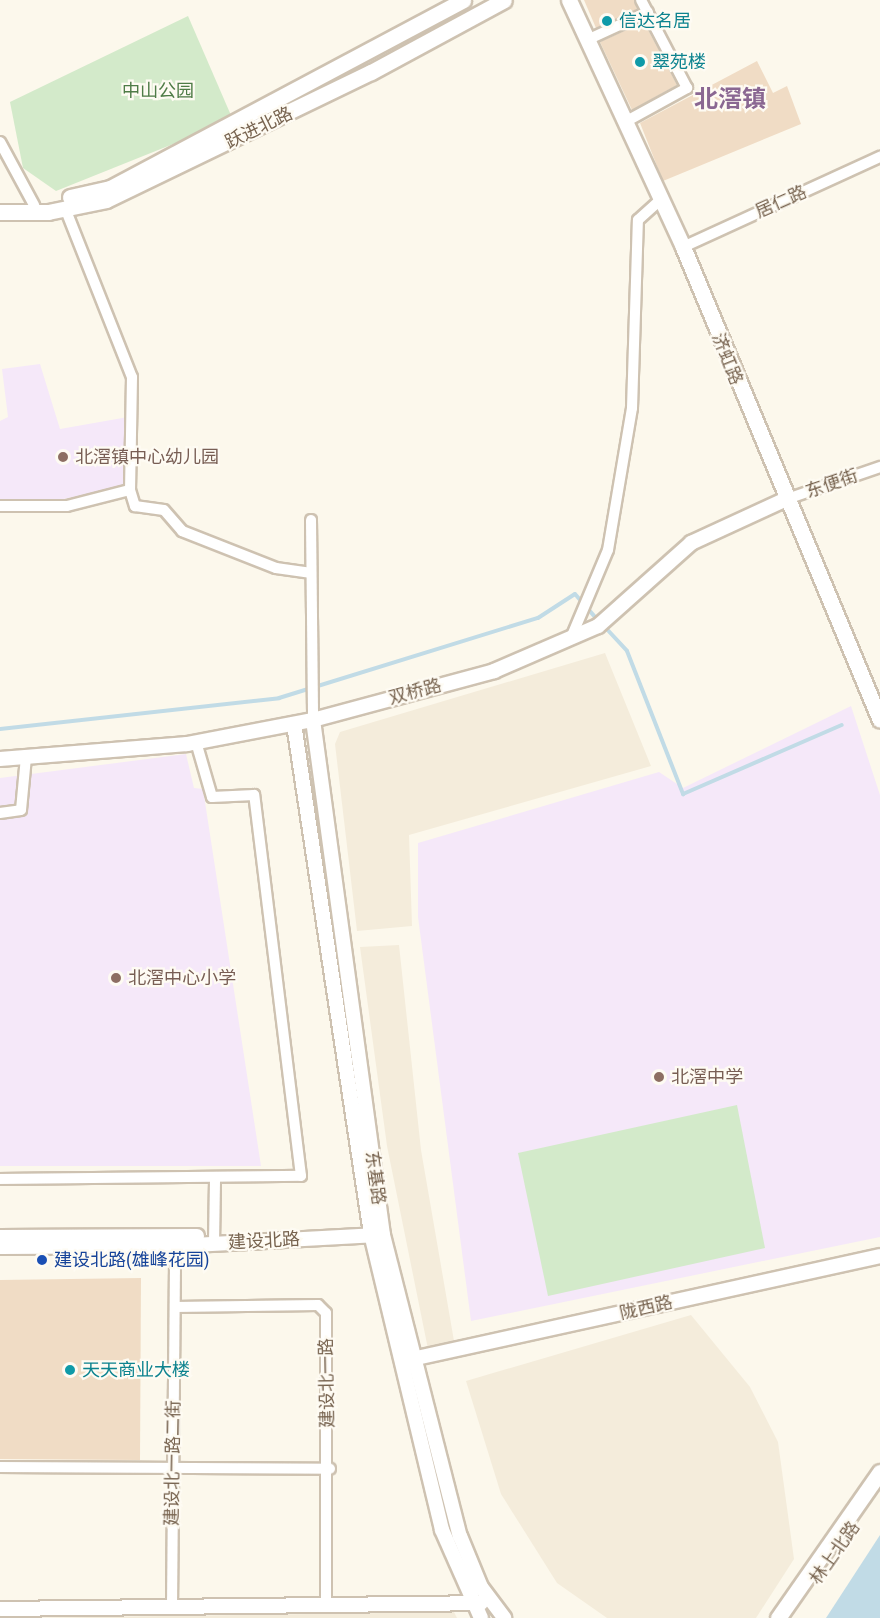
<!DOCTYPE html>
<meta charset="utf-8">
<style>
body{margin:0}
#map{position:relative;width:880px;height:1618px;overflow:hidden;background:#fcf8ec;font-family:"Roboto Condensed","Noto Sans SC",sans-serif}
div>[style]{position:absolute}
.residential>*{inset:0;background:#f4ecdb}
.education>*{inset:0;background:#f5e8f9}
.green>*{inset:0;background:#d3eaca}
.water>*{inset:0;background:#c1dbe6}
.stream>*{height:4px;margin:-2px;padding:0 2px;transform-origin:2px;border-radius:2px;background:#c1dbe6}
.building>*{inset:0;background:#f0dcc5}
.roads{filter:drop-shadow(2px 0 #cec2b1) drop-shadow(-2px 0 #cec2b1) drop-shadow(0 2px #cec2b1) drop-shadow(0 -2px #cec2b1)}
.minor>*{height:10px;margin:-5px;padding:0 5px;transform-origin:5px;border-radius:5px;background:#fff}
.tertiary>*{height:14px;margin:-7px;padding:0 7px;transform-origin:7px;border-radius:7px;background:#fff}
.secondary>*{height:15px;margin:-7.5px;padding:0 7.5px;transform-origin:7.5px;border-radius:7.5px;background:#fff}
.dots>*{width:16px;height:16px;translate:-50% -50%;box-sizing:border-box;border:3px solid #fefbf3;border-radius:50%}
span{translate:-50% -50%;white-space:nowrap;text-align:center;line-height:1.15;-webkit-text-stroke:4.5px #fefbf3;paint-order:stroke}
.culture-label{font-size:18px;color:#0d838f}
.left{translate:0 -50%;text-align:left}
.park-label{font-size:18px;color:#4f7c47}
.street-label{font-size:18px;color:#77634f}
.education-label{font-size:18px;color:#785e54}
.transit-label{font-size:18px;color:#164399}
.district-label{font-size:24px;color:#8a6792;font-weight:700}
</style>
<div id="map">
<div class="residential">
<div style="clip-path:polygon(605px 653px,651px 766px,409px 835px,412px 926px,357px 931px,335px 744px,340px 732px)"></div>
<div style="clip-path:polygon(399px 945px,421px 1150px,454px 1341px,428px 1349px,387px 1146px,360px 947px)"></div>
<div style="clip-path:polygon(691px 1315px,750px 1387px,778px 1442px,794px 1559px,756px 1618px,607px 1618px,557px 1583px,501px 1494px,466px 1381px)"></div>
<div style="clip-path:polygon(454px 1612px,457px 1618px,16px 1618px)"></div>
</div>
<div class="education">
<div style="clip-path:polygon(40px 364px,60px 429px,128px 417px,124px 486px,64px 499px,0 499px,0 421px,8px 417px,2px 369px)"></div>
<div style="clip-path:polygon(851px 706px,880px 795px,880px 1237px,471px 1321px,418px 917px,418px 843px,659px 772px,683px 788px)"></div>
<div style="clip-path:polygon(186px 754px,194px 788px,203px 789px,261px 1166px,0 1166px,0 778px)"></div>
</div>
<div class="green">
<div style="clip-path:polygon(188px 16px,233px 120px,56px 191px,23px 168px,10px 102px)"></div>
<div style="clip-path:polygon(737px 1105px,765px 1248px,548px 1296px,518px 1153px)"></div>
</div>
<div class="water">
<div style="clip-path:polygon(880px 1535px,880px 1618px,826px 1618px)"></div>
</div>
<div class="stream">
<div style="left:603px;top:625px;width:35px;rotate:47deg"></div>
<div style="left:627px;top:651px;width:154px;rotate:68.6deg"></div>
<div style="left:683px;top:794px;width:173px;rotate:-23.5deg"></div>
<div style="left:0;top:729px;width:281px;rotate:-6.3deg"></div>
<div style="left:279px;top:698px;width:271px;rotate:-17.2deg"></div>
<div style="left:538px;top:618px;width:44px;rotate:-33deg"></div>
<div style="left:575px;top:594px;width:35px;rotate:49deg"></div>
</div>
<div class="building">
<div style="clip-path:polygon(584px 0,634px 0,637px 9px,596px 28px)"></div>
<div style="clip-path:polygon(644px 22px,677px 85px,632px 110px,600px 42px)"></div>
<div style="clip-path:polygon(757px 61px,773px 93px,787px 86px,801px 124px,663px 181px,640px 123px)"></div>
<div style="clip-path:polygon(141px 1278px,140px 1460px,0 1459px,0 1280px)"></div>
</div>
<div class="roads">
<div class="minor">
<div style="left:587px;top:40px;width:67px;rotate:-24.7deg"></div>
<div style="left:625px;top:122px;width:71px;rotate:-28.7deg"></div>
<div style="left:687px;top:88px;width:99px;rotate:-117.6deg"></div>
<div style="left:0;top:142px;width:72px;rotate:61.6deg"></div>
<div style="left:65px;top:208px;width:182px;rotate:68.4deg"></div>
<div style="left:132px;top:377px;width:113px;rotate:91deg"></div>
<div style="left:683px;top:247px;width:217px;rotate:-24.6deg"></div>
<div style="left:784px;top:500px;width:102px;rotate:-19deg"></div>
<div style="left:0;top:506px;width:67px"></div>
<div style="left:67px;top:506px;width:65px;rotate:-14.3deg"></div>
<div style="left:130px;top:490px;width:17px;rotate:73deg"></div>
<div style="left:135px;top:506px;width:29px;rotate:8deg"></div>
<div style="left:164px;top:510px;width:28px;rotate:49deg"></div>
<div style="left:182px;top:531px;width:101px;rotate:21.5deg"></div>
<div style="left:276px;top:568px;width:34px;rotate:8deg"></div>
<div style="left:311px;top:520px;width:200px;rotate:89.4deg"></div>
<div style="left:571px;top:638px;width:95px;rotate:-67.2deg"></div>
<div style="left:608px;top:550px;width:144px;rotate:-80.4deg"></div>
<div style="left:632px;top:408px;width:188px;rotate:-88.2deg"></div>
<div style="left:638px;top:220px;width:31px;rotate:-42deg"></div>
<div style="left:0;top:813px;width:21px;rotate:-8deg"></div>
<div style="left:21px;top:810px;width:53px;rotate:-84.6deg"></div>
<div style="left:0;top:1179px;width:301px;rotate:-0.6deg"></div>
<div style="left:301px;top:1176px;width:384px;rotate:-97deg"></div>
<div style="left:254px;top:795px;width:42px;rotate:177.3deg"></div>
<div style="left:212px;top:797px;width:57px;rotate:-106.2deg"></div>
<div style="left:214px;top:1244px;width:66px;rotate:-89.1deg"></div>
<div style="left:175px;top:1307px;width:143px;rotate:-0.8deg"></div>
<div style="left:318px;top:1305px;width:11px;rotate:45deg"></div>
<div style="left:326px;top:1313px;width:293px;rotate:90deg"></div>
<div style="left:0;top:1467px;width:330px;rotate:0.3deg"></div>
<div style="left:172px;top:1608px;width:362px;rotate:-89.5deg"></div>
</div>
<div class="tertiary">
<div style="left:313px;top:720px;width:520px;rotate:82.26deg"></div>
<div style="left:383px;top:1235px;width:311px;rotate:75.7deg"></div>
<div style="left:460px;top:1536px;width:55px;rotate:67.6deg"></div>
<div style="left:481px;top:1587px;width:39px;rotate:53deg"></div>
<div style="left:294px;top:724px;width:516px;rotate:81.41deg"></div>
<div style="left:371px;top:1234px;width:304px;rotate:76.5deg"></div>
<div style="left:442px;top:1530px;width:96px;rotate:66.1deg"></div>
<div style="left:0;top:759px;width:188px;rotate:-4.6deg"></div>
<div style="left:187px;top:744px;width:128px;rotate:-10.8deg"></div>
<div style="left:313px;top:720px;width:188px;rotate:-15.1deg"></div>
<div style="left:494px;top:671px;width:113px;rotate:-23.4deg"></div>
<div style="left:598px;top:626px;width:125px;rotate:-41.7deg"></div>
<div style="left:691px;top:543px;width:102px;rotate:-24.8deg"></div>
<div style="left:0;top:1237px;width:197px;rotate:-0.3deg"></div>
<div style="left:0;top:1247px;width:175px;rotate:-0.3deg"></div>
<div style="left:175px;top:1246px;width:203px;rotate:-3.1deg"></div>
<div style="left:412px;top:1359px;width:479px;rotate:-12.4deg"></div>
<div style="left:0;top:1609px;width:481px;rotate:-0.7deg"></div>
</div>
<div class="secondary">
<div style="left:569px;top:0;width:272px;rotate:65.2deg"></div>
<div style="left:683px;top:247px;width:512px;rotate:67.39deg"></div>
<div style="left:70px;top:197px;width:41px;rotate:-12.7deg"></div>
<div style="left:110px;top:188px;width:400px;rotate:-28deg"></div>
<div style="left:0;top:212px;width:48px"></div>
<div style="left:48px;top:212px;width:59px;rotate:-11.7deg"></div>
<div style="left:106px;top:200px;width:294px;rotate:-25.8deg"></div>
<div style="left:371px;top:72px;width:151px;rotate:-28.4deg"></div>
<div style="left:778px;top:1618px;width:178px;rotate:-55.1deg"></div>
</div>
</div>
<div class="dots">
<div style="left:607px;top:21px;background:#0f9aa8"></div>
<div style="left:640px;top:62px;background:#0f9aa8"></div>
<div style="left:63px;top:457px;background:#8d6e63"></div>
<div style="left:116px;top:978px;background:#8d6e63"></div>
<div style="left:659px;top:1077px;background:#8d6e63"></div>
<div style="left:42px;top:1260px;background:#1a4fb4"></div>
<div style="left:70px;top:1370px;background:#0f9aa8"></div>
</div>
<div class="culture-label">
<span class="left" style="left:619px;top:21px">信达名居</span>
<span class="left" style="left:652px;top:62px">翠苑楼</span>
<span class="left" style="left:82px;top:1370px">天天商业大楼</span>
</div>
<div class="park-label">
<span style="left:158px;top:91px">中山公园</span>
</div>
<div class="street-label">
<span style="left:259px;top:128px;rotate:-26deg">跃进北路</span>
<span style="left:781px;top:202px;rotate:-24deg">居仁路</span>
<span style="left:727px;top:359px;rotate:68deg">济虹路</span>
<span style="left:832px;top:484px;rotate:-19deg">东便街</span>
<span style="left:415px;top:692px;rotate:-15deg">双桥路</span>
<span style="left:375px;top:1178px;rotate:82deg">东基路</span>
<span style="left:264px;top:1241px;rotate:-3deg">建设北路</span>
<span style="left:646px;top:1308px;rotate:-13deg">陇西路</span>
<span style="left:327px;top:1383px;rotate:-91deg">建设北一路</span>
<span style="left:173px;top:1463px;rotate:-89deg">建设北一路二街</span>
<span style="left:835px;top:1553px;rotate:-55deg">林上北路</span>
</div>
<div class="education-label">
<span class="left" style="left:75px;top:457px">北滘镇中心幼儿园</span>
<span class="left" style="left:128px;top:978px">北滘中心小学</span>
<span class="left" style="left:671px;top:1077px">北滘中学</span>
</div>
<div class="transit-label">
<span class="left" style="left:54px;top:1260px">建设北路(雄峰花园)</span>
</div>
<div class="district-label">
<span style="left:730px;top:100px">北滘镇</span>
</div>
</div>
